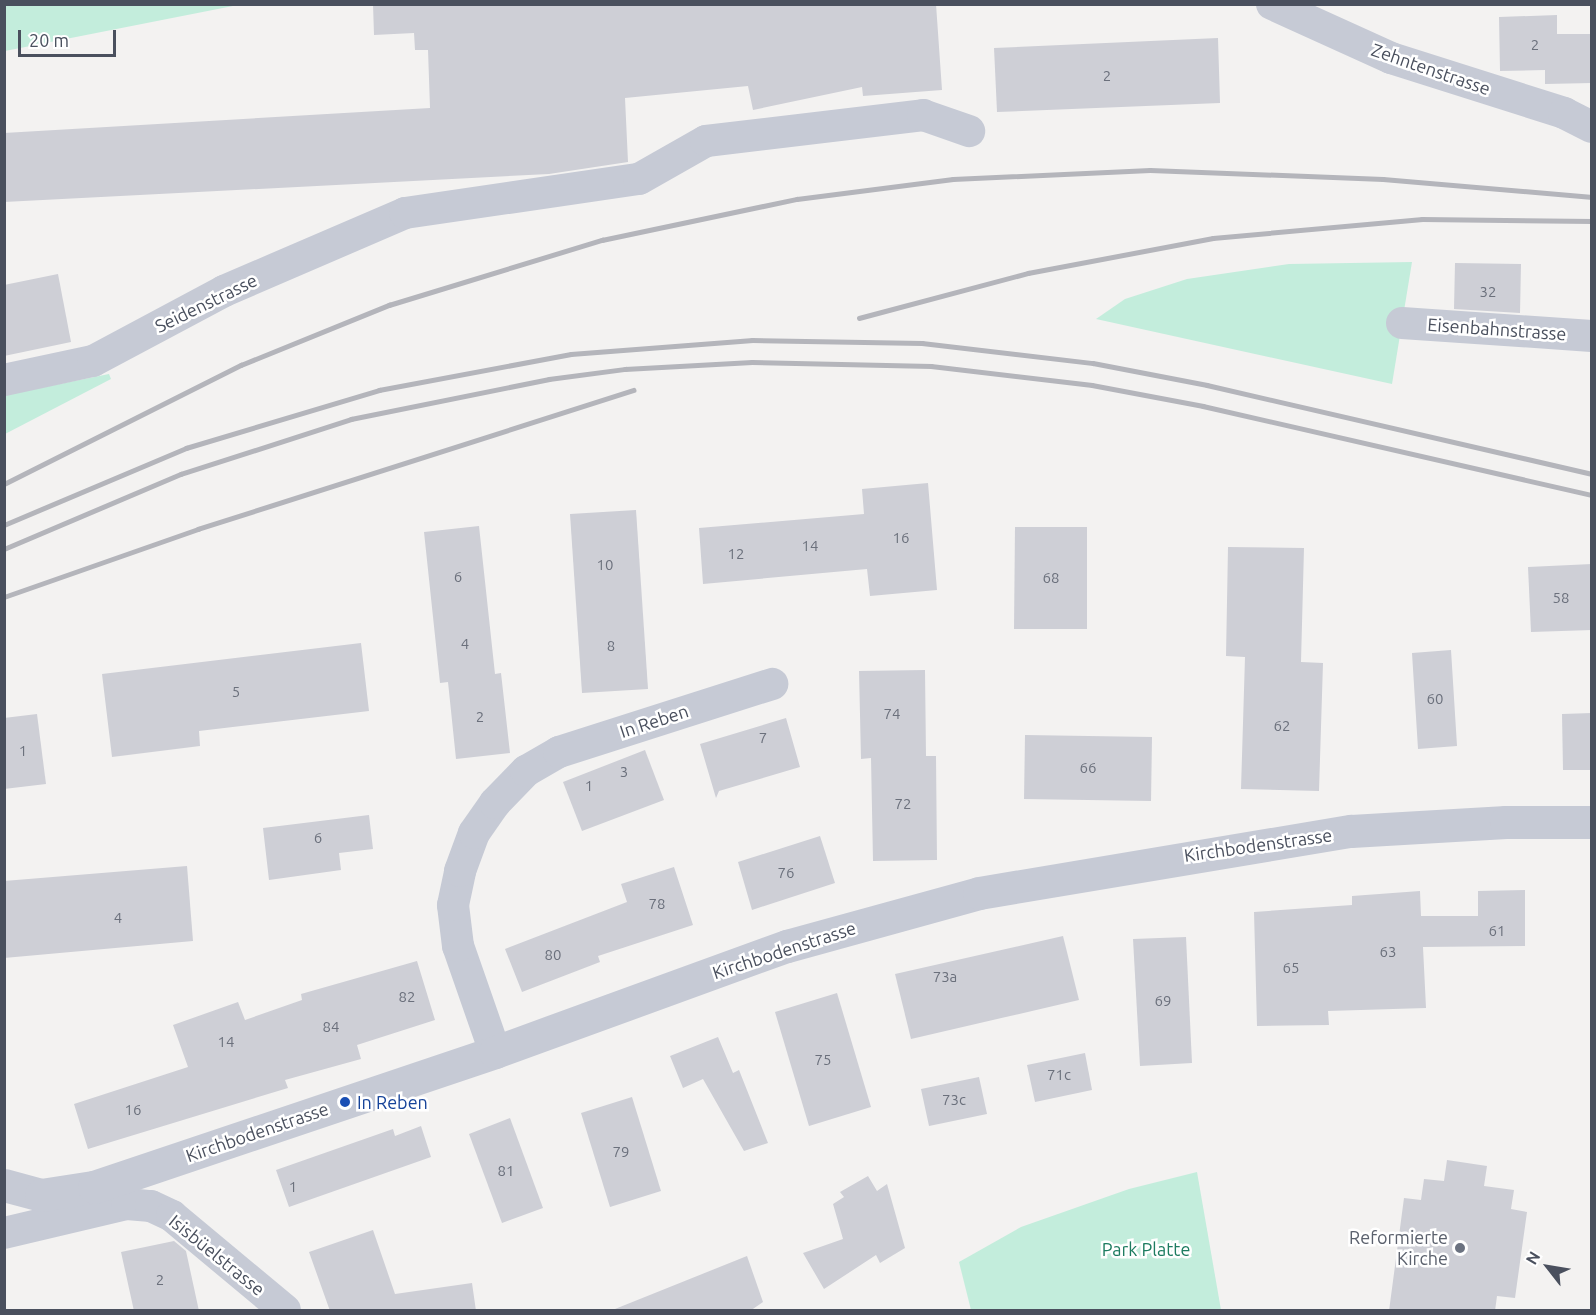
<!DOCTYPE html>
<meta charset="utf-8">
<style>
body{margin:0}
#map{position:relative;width:1596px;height:1315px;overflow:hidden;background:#f3f2f1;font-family:Ubuntu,sans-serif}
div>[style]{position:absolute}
.green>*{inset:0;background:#c3eddc}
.building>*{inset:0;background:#cecfd6}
.minor>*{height:32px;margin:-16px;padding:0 16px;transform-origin:16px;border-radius:16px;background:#c6cad5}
.tertiary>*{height:33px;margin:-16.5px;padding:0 16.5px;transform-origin:16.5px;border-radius:16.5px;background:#c6cad5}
.rail>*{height:4.5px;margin:-2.25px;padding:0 2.25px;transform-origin:2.25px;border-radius:2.25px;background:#b4b5bb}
.dots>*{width:16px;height:16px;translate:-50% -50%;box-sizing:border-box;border:3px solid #fff;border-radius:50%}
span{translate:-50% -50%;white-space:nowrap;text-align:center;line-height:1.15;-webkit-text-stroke:5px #fff;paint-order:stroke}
.number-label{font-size:15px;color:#6b707c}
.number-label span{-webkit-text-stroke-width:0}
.street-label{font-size:18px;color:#4a505e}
.transit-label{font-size:18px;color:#164399}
.left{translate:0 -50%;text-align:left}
.worship-label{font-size:18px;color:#5b616d}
.right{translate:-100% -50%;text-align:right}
.park-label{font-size:18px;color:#1d7c60}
.frame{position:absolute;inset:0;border:6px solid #4a505e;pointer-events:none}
.north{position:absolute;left:1518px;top:1237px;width:60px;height:60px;-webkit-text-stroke:4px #fff;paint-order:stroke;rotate:301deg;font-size:16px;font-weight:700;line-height:24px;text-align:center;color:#4a505e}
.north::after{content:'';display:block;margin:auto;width:21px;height:27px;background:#4a505e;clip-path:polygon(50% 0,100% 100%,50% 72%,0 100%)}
.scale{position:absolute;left:18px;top:30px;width:98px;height:27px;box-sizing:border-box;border:3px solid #4a505e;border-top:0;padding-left:8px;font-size:18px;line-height:21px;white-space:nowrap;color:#4a505e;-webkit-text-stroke:4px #fff;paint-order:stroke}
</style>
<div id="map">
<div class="green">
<div style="clip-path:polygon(5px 4px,238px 4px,238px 5px,5px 51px)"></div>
<div style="clip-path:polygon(1412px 262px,1392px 384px,1096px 319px,1125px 299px,1187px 279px,1289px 264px)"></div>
<div style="clip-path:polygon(109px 374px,111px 379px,5px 434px,5px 395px)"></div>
<div style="clip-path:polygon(1197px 1172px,1221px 1310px,971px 1310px,959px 1262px,1021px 1227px,1129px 1189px)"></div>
</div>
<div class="building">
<div style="clip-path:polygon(373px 4px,936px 4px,942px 90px,863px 96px,862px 87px,753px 110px,748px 86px,625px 98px,628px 162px,549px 174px,4px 202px,4px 133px,430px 108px,428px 50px,415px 50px,414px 33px,374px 35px)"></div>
<div style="clip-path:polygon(1557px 15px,1557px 34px,1592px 34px,1592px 83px,1545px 84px,1545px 70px,1500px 71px,1499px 17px)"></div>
<div style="clip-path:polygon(1218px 38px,1220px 103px,997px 112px,994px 48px)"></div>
<div style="clip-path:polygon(1455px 263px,1521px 264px,1520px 313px,1454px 309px)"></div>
<div style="clip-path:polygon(58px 274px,71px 342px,4px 356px,4px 285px)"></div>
<div style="clip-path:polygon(928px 483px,937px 590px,870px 596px,867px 569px,703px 584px,699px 528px,864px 514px,862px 489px)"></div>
<div style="clip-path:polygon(636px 510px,648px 689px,582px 693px,570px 514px)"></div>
<div style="clip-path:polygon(479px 526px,495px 674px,501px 673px,510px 753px,456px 759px,448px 682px,440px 683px,424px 532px)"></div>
<div style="clip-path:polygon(1015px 527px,1087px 527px,1087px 629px,1014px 629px)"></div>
<div style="clip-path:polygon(1228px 547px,1304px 548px,1301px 662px,1323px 663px,1319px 791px,1241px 789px,1245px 657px,1226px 656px)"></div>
<div style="clip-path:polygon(1592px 564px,1592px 630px,1531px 632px,1528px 567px)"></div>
<div style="clip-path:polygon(361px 643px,369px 711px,199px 731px,200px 746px,112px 757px,102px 674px)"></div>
<div style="clip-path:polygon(1451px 650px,1457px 746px,1418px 749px,1412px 653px)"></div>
<div style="clip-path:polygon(925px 670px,926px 756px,936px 756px,937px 860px,873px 861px,871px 758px,861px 759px,859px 671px)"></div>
<div style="clip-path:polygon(1592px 713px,1592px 770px,1563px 770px,1562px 714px)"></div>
<div style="clip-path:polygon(37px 714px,46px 784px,4px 789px,4px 718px)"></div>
<div style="clip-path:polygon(786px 718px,800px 767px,719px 791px,716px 798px,700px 744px)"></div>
<div style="clip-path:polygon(1025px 735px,1152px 737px,1151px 801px,1024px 799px)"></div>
<div style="clip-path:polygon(645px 750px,664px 800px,582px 831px,563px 782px)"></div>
<div style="clip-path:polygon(369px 815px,373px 849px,339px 853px,341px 870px,269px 880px,263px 828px)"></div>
<div style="clip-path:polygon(820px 836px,835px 883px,752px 910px,738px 862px)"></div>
<div style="clip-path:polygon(187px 866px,193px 941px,4px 958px,4px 881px)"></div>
<div style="clip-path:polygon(674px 867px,693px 925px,598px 956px,600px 962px,522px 992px,505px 949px,627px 902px,621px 884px)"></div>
<div style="clip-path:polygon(1525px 890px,1525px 946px,1423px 947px,1426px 1008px,1328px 1011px,1329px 1025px,1257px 1026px,1254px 912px,1352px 905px,1352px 896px,1420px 891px,1421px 916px,1478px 916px,1478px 891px)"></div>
<div style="clip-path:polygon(1063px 936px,1079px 1000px,911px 1039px,895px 974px)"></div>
<div style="clip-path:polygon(1186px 937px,1192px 1063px,1140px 1066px,1133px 939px)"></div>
<div style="clip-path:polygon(417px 961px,435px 1020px,357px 1045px,361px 1059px,285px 1080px,288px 1088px,88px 1149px,74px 1104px,188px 1067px,173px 1025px,238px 1002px,245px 1020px,302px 1000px,301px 994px)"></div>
<div style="clip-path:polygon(837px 993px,871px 1107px,809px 1126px,775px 1012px)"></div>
<div style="clip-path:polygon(718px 1037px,733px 1073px,739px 1070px,768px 1143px,744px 1151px,703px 1079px,683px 1088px,670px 1056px)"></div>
<div style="clip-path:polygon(1085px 1053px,1092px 1090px,1035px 1102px,1027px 1065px)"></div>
<div style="clip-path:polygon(979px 1077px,987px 1114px,929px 1126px,921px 1089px)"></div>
<div style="clip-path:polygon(632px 1097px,661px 1191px,610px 1207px,581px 1113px)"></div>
<div style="clip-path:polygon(510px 1118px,543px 1208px,502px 1223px,469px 1134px)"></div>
<div style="clip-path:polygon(421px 1126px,431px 1157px,289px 1207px,276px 1170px,393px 1129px,395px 1136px)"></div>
<div style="clip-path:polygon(1447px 1160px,1487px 1166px,1484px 1186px,1514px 1190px,1511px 1209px,1527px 1212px,1515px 1298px,1497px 1296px,1495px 1311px,1389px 1311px,1404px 1198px,1421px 1200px,1424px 1179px,1444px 1181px)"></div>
<div style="clip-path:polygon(868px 1176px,877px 1191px,887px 1184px,905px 1248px,880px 1263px,876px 1255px,824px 1289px,803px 1253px,843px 1239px,833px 1204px,844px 1197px,840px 1192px)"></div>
<div style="clip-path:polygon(373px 1230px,395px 1294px,472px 1283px,476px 1311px,330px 1311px,309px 1252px)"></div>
<div style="clip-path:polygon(174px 1241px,186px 1251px,199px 1311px,134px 1311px,121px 1252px)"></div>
<div style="clip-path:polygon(747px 1256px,763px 1302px,750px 1311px,610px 1311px)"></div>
</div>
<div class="minor">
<div style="left:1272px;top:4px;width:131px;rotate:24.4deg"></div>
<div style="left:1391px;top:58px;width:182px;rotate:17.6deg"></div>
<div style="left:1564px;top:113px;width:31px;rotate:27deg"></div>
<div style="left:1402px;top:323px;width:190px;rotate:3.9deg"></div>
<div style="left:4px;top:380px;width:91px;rotate:-12.1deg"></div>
<div style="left:93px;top:361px;width:149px;rotate:-28.1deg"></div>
<div style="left:224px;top:291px;width:197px;rotate:-23.3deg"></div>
<div style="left:405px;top:213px;width:236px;rotate:-8.3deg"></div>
<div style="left:639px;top:179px;width:77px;rotate:-29.6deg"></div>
<div style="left:706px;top:141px;width:219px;rotate:-6.8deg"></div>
<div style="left:923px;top:115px;width:49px;rotate:19.2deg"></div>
<div style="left:495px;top:1052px;width:112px;rotate:-109.2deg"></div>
<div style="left:458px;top:946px;width:41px;rotate:-97deg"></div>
<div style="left:453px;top:905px;width:35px;rotate:-78deg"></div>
<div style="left:460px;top:871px;width:40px;rotate:-69.8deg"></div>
<div style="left:474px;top:833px;width:37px;rotate:-55deg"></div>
<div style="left:495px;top:803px;width:45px;rotate:-45.9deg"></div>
<div style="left:526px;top:771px;width:38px;rotate:-30deg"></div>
<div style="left:559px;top:752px;width:224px;rotate:-17.7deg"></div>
<div style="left:4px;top:1233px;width:126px;rotate:-13.3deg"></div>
<div style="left:127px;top:1204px;width:24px;rotate:5deg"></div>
<div style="left:151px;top:1206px;width:23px;rotate:25deg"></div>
<div style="left:172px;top:1216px;width:147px;rotate:39.8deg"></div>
</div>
<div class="tertiary">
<div style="left:4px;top:1185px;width:38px;rotate:15deg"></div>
<div style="left:41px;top:1195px;width:54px;rotate:-8.6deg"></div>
<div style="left:94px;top:1187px;width:423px;rotate:-18.6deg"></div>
<div style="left:495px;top:1052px;width:311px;rotate:-20deg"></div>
<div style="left:787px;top:946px;width:199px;rotate:-15.4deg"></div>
<div style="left:979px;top:893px;width:377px;rotate:-9.5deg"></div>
<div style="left:1351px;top:831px;width:155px;rotate:-3.3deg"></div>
<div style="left:1506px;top:822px;width:86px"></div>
</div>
<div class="rail">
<div style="left:859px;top:318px;width:175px;rotate:-14.9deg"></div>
<div style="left:1028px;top:273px;width:188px;rotate:-10.7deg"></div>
<div style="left:1213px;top:238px;width:210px;rotate:-5.2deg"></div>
<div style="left:1422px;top:219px;width:170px;rotate:0.7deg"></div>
<div style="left:4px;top:484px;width:265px;rotate:-26.7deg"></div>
<div style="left:241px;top:365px;width:160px;rotate:-22.1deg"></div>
<div style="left:389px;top:305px;width:223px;rotate:-17deg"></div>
<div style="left:602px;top:240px;width:199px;rotate:-11.9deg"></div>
<div style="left:797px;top:199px;width:157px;rotate:-7.3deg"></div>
<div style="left:953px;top:179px;width:197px;rotate:-2.6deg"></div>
<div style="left:1150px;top:170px;width:233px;rotate:2.2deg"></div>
<div style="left:1383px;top:179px;width:210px;rotate:4.9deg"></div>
<div style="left:4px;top:525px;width:198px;rotate:-22.9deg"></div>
<div style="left:186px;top:448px;width:202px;rotate:-16.7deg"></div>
<div style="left:379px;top:390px;width:195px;rotate:-10.6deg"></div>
<div style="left:571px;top:354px;width:182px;rotate:-4.4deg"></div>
<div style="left:752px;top:340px;width:170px;rotate:1deg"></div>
<div style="left:922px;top:343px;width:172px;rotate:6.7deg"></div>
<div style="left:1093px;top:363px;width:116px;rotate:10.9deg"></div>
<div style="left:1207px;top:385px;width:395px;rotate:13deg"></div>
<div style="left:4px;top:549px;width:192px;rotate:-23deg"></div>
<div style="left:181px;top:474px;width:179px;rotate:-17.9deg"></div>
<div style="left:351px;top:419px;width:202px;rotate:-11.4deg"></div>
<div style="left:549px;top:379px;width:77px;rotate:-7.5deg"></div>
<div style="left:625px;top:369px;width:127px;rotate:-3.2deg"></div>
<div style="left:752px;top:362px;width:179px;rotate:1.3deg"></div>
<div style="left:931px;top:366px;width:162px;rotate:6.7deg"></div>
<div style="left:1092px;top:385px;width:113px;rotate:10.7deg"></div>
<div style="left:1203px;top:406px;width:399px;rotate:12.9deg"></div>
<div style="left:4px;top:597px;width:206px;rotate:-19.3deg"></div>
<div style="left:198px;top:529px;width:457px;rotate:-17.7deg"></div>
</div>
<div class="dots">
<div style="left:345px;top:1102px;background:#1a4fb4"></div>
<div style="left:1460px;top:1248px;background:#6b7280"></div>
</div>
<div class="number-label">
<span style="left:1535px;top:45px">2</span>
<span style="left:1107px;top:76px">2</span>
<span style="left:1488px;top:292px">32</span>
<span style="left:901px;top:538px">16</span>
<span style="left:810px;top:546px">14</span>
<span style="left:736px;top:554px">12</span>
<span style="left:605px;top:565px">10</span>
<span style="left:458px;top:577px">6</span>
<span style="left:1051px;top:578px">68</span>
<span style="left:1561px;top:598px">58</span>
<span style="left:465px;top:644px">4</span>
<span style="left:611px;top:646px">8</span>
<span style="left:236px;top:692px">5</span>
<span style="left:1435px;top:699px">60</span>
<span style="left:892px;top:714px">74</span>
<span style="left:480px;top:717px">2</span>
<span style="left:1282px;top:726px">62</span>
<span style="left:763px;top:738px">7</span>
<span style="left:23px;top:751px">1</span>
<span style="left:1088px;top:768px">66</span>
<span style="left:624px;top:772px">3</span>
<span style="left:589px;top:786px">1</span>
<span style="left:903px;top:804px">72</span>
<span style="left:318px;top:838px">6</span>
<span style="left:786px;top:873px">76</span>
<span style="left:657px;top:904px">78</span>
<span style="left:118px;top:918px">4</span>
<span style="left:1497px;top:931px">61</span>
<span style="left:1388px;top:952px">63</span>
<span style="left:553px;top:955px">80</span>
<span style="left:1291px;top:968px">65</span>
<span style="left:945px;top:977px">73a</span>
<span style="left:407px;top:997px">82</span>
<span style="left:1163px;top:1001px">69</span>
<span style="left:331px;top:1027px">84</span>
<span style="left:226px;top:1042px">14</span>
<span style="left:823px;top:1060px">75</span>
<span style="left:1059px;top:1075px">71c</span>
<span style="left:954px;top:1100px">73c</span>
<span style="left:133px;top:1110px">16</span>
<span style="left:621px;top:1152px">79</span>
<span style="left:506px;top:1171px">81</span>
<span style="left:293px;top:1187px">1</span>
<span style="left:160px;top:1280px">2</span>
</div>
<div class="street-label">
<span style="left:1431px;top:69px;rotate:19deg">Zehntenstrasse</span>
<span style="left:206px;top:303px;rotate:-26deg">Seidenstrasse</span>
<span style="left:1497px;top:329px;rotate:4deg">Eisenbahnstrasse</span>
<span style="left:654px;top:721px;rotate:-18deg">In Reben</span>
<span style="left:1258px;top:845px;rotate:-8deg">Kirchbodenstrasse</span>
<span style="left:784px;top:950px;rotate:-18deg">Kirchbodenstrasse</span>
<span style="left:257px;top:1132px;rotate:-19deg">Kirchbodenstrasse</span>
<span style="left:217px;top:1255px;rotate:39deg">Isisbüelstrasse</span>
</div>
<div class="transit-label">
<span class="left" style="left:357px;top:1102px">In Reben</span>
</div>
<div class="worship-label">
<span class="right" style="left:1448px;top:1248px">Reformierte<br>Kirche</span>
</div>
<div class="park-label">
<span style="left:1146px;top:1249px">Park Platte</span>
</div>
<div class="frame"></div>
<div class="north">N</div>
<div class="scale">20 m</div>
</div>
